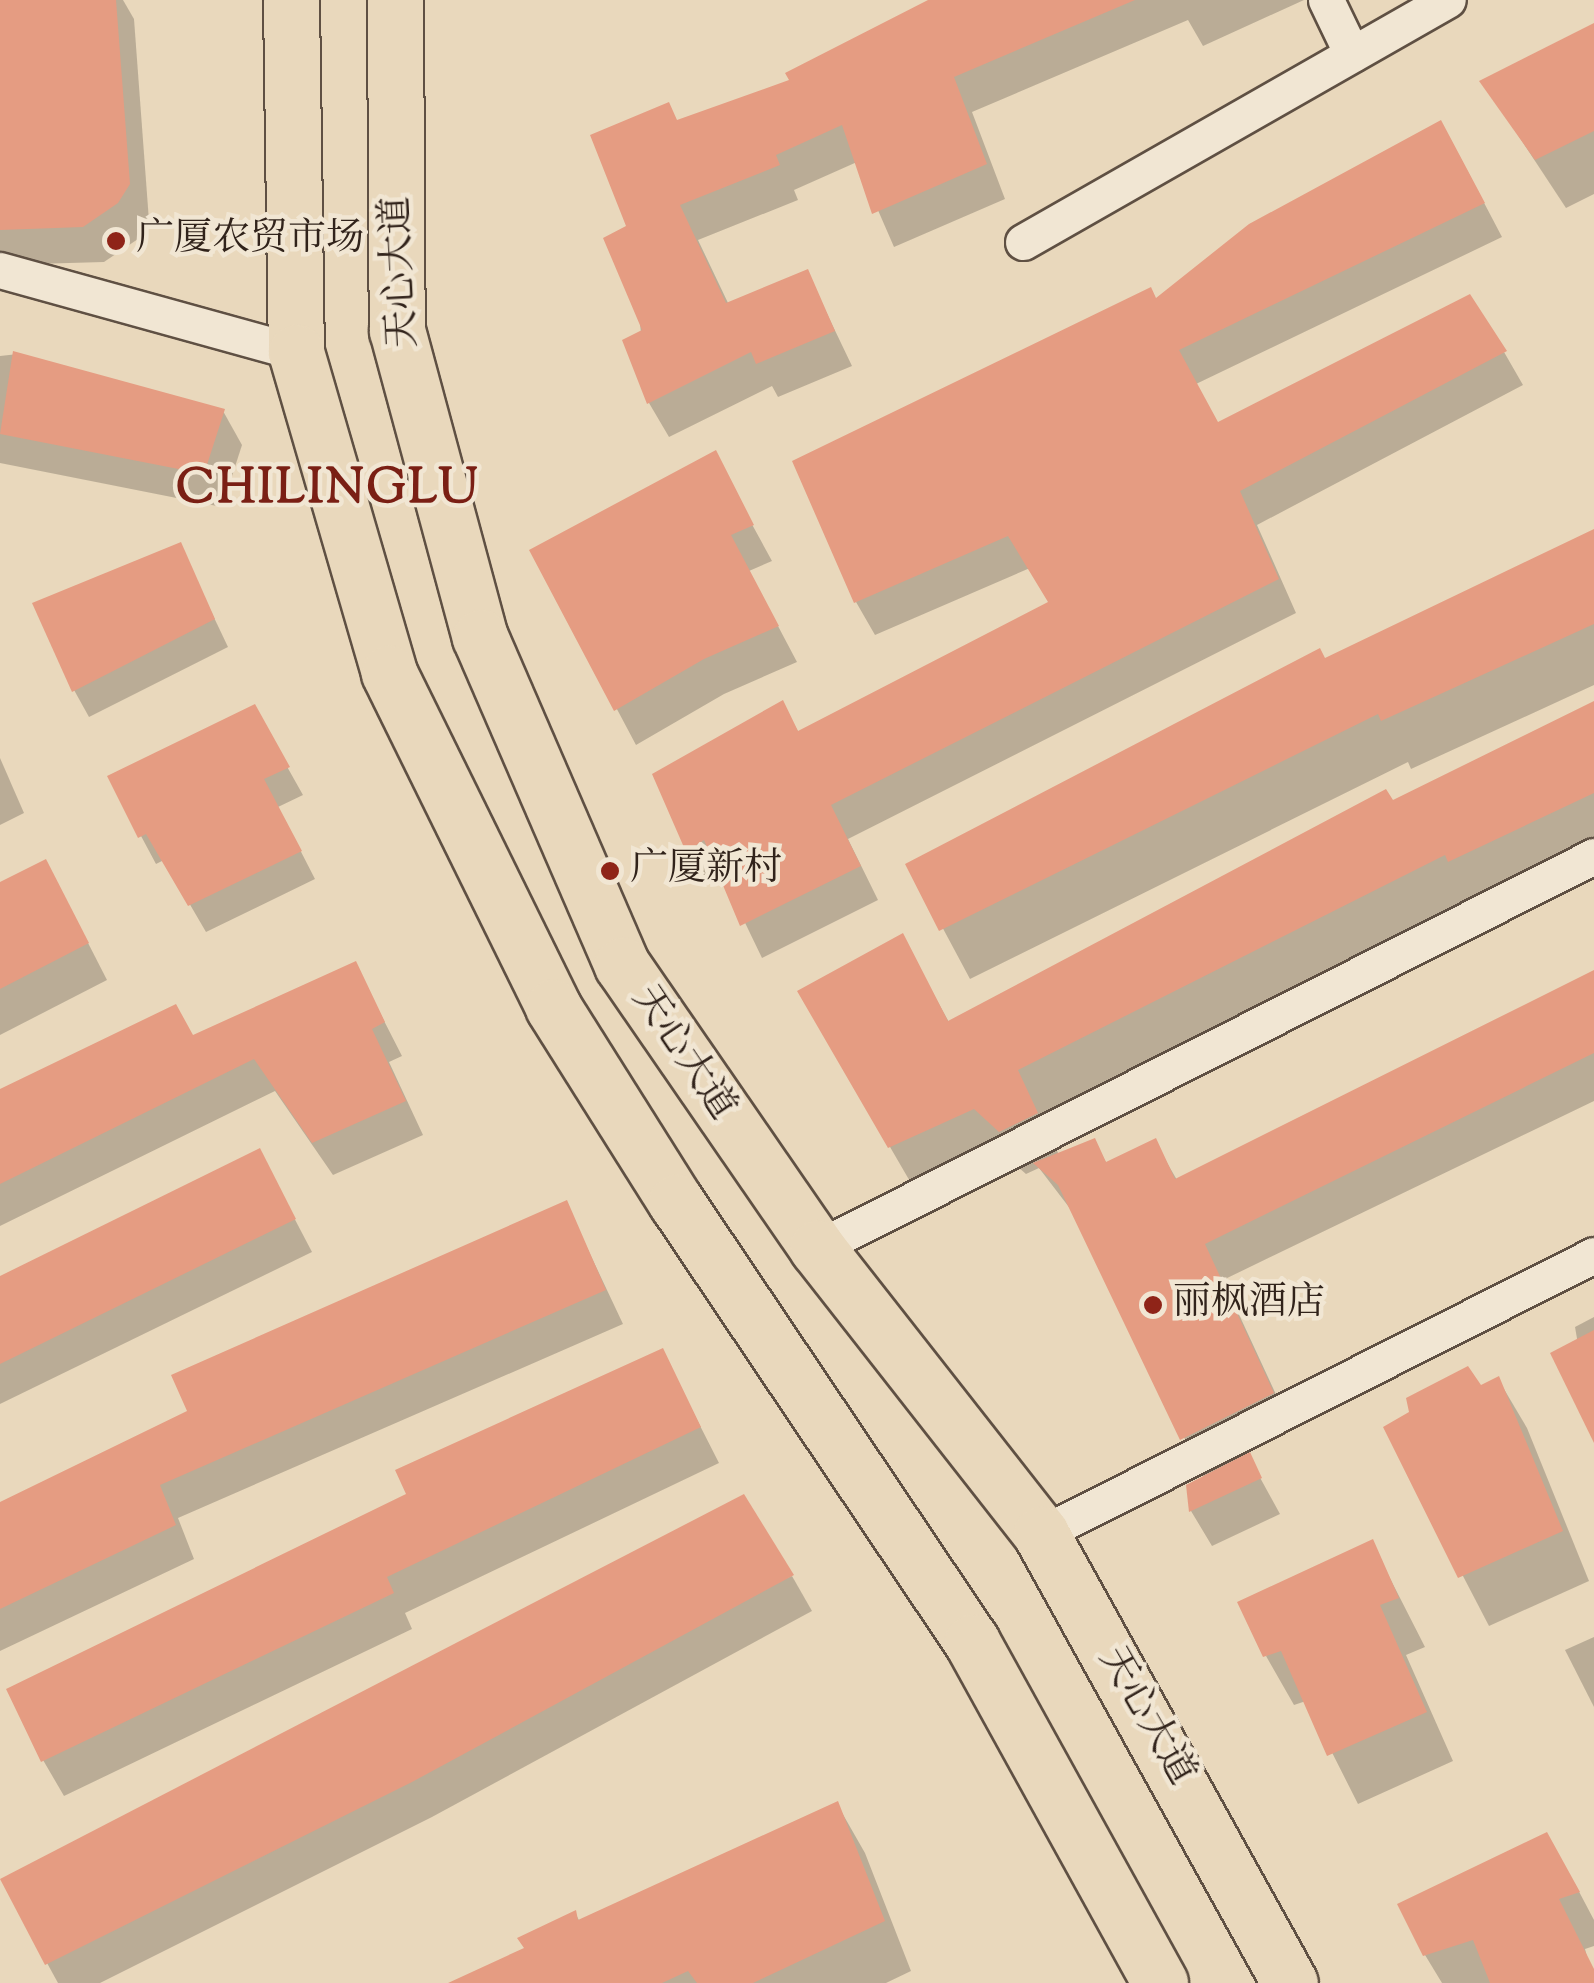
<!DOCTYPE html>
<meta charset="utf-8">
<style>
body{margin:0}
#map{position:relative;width:1594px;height:1983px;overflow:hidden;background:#e9d8bc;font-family:"Sorts Mill Goudy","Noto Serif SC",serif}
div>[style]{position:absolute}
.shadow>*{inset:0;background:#0003}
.building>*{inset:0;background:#e59c82}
.roads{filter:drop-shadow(2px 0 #5f5043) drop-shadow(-2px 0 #5f5043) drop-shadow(0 2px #5f5043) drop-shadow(0 -2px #5f5043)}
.street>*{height:35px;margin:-17.5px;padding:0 17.5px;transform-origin:17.5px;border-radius:17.5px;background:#f1e6d3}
.primary>*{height:55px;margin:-27.5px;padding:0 27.5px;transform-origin:27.5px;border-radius:27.5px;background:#e9d8bc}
.dots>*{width:28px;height:28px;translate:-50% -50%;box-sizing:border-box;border:5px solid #f1e6d3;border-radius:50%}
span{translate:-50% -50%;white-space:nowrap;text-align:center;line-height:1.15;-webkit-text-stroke:9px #f1e6d3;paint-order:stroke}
.poi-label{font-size:38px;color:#31231b}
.left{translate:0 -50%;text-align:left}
.street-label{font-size:38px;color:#31231b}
.district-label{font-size:48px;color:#7a1f14;font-weight:700;letter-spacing:2.5px}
</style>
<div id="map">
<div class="shadow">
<div style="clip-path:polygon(0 0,123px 0,134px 19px,149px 221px,138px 239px,104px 262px,0 265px)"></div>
<div style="clip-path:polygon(933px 0,1304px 0,1203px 46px,1188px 20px,972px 112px,1005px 199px,894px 247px,857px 162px,794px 190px,798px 200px,698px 240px,729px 305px,807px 272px,852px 366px,778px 397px,772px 386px,669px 437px,649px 403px,629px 227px,678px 122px,792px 82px)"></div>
<div style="clip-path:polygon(1594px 26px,1594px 194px,1566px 208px,1483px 82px)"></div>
<div style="clip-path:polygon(1460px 157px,1502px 237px,1196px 384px,1218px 425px,1504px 352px,1523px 385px,1257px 525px,1296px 613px,848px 839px,878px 900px,762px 958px,722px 875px,707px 883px,688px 850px,782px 704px,799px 733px,1051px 603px,1030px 568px,875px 635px,856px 602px,1156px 301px)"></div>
<div style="clip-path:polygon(18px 354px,223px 411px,242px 445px,222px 507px,0 463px,0 356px)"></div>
<div style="clip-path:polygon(731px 486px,772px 561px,749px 571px,797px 662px,724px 694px,636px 745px,533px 551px)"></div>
<div style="clip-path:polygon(1594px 532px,1594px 685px,1411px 769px,1408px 762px,970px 979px,909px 865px)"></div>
<div style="clip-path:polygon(180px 546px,228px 647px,89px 717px,74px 690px)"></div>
<div style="clip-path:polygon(1594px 705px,1594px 848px,1475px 903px,1471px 897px,1040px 1114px,1059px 1155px,1094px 1141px,1107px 1164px,1155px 1142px,1177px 1180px,1594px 973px,1594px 1101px,1223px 1280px,1292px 1429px,1246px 1452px,1280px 1514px,1212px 1546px,1191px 1511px,1188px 1486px,1204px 1478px,1075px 1215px,1039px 1168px,1026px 1174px,1000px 1151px,915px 1190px,800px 992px,902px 937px,950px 1024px)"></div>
<div style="clip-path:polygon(254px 708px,303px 795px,278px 807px,315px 879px,206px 932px,164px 860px,156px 864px,110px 778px)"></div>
<div style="clip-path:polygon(0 758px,24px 813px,0 825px)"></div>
<div style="clip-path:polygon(0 885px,65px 898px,107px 980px,0 1035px)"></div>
<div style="clip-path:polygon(355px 964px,402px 1056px,389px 1062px,423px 1135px,333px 1175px,275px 1091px,0 1226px,0 1092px,193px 1038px)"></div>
<div style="clip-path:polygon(259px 1151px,312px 1252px,0 1404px,0 1278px)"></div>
<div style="clip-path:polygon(566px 1203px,623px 1324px,178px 1518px,194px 1559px,0 1651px,0 1505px,190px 1412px)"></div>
<div style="clip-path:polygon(1594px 1317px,1594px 1437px,1575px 1327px)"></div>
<div style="clip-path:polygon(662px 1351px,719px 1463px,405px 1613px,412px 1629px,64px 1796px,43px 1760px,409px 1495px)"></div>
<div style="clip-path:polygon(1498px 1379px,1527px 1428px,1589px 1581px,1489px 1626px,1386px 1428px)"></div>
<div style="clip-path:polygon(1372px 1543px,1425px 1647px,1406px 1655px,1453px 1761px,1358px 1804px,1306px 1701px,1294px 1705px,1266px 1656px)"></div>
<div style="clip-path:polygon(792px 1576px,812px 1611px,432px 1817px,100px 1983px,58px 1983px,2px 1881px)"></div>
<div style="clip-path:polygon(1594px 1637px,1594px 1707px,1565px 1650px)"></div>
<div style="clip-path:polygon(837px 1804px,865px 1853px,911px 1971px,886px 1983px,453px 1983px,526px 1949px,575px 1913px,580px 1922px)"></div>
<div style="clip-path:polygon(1575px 1884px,1594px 1920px,1594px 1946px,1585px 1949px,1594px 1983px,1442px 1983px,1425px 1955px)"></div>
</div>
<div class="building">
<div style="clip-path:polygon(0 0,116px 0,130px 184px,118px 203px,83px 227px,0 230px)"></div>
<div style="clip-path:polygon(928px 0,1135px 0,954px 77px,987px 164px,872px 214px,842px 125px,776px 155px,780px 165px,680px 205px,726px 303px,808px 269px,835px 331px,756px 364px,751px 352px,647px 404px,622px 340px,642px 330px,603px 238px,626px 226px,590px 135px,669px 102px,677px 120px,789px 80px,785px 73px)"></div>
<div style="clip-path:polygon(1594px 23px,1594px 131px,1535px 160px,1479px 81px)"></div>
<div style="clip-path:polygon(1441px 120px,1485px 203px,1179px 350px,1218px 422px,1470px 294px,1507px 351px,1240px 491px,1279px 579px,831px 805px,861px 866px,740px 926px,704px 840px,686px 852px,652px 774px,783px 700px,798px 731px,1048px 602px,1008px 536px,854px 603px,792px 461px,1151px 287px,1156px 298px,1249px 224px)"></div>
<div style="clip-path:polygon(13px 351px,225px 409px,204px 474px,0 434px)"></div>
<div style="clip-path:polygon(716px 450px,754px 525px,731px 535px,779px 626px,704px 659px,614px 711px,529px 550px)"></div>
<div style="clip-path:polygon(1594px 529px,1594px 624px,1381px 721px,1378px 714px,939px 931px,905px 864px,1320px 648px,1325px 658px)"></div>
<div style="clip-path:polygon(181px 542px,215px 619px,72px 692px,32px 603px)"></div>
<div style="clip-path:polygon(1594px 701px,1594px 793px,1448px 862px,1445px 855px,1018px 1070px,1038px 1113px,999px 1132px,974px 1109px,888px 1148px,797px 991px,903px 933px,948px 1021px,1386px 789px,1393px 800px)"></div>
<div style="clip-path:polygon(255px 704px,290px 767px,264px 779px,302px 851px,188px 906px,146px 834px,138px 838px,107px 776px)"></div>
<div style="clip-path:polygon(46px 859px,89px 943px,0 989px,0 882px)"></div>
<div style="clip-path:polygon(356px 961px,385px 1022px,372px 1029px,406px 1101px,312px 1143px,254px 1059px,0 1184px,0 1089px,176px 1004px,193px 1035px)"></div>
<div style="clip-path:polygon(1594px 970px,1594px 1053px,1205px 1244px,1274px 1393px,1180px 1440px,1058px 1185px,1033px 1163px,1095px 1138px,1106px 1162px,1156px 1138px,1175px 1179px)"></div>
<div style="clip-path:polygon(260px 1148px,296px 1219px,0 1364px,0 1276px)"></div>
<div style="clip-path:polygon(567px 1200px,606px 1290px,160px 1485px,176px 1525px,0 1609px,0 1502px,187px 1411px,171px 1375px)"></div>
<div style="clip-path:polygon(1594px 1330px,1594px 1443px,1550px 1353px)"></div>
<div style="clip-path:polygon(663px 1348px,701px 1427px,387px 1577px,394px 1593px,41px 1762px,6px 1689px,406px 1494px,395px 1470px)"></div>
<div style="clip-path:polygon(1468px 1366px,1481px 1385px,1499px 1376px,1563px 1531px,1458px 1578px,1383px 1427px,1409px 1412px,1406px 1398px)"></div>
<div style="clip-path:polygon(1250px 1452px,1262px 1478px,1189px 1512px,1186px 1485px)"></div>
<div style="clip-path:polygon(744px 1494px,794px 1575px,412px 1782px,45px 1965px,0 1879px)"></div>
<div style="clip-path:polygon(1373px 1539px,1399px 1598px,1380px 1605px,1427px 1712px,1327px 1756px,1281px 1651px,1263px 1657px,1237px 1602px)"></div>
<div style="clip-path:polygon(838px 1801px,885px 1921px,753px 1983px,697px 1983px,688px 1971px,662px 1983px,448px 1983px,524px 1948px,517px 1938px,576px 1910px,578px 1920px)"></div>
<div style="clip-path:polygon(1547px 1832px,1580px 1892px,1559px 1899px,1594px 1969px,1594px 1983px,1490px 1983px,1473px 1940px,1423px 1956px,1397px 1904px)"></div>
</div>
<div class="roads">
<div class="street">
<div style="left:1326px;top:0;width:60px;rotate:64.3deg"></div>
<div style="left:1023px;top:242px;width:489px;rotate:-29.7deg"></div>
<div style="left:0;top:270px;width:307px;rotate:15.5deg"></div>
<div style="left:817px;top:1248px;width:870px;rotate:-26.77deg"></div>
<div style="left:1041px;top:1534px;width:619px;rotate:-26.77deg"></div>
</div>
<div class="primary">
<div style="left:291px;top:0;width:352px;rotate:89.2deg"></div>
<div style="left:296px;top:352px;width:334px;rotate:73.8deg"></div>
<div style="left:389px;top:673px;width:372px;rotate:63.8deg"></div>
<div style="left:553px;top:1007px;width:231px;rotate:57.8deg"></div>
<div style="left:676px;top:1202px;width:530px;rotate:56.07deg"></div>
<div style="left:972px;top:1642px;width:389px;rotate:61.1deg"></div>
<div style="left:395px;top:0;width:330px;rotate:89.7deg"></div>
<div style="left:397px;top:330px;width:318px;rotate:74.9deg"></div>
<div style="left:480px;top:637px;width:357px;rotate:66.6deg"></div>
<div style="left:622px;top:965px;width:344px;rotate:55.4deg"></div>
<div style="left:817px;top:1248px;width:363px;rotate:51.9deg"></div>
<div style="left:1041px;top:1534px;width:513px;rotate:60.99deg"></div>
</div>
</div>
<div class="dots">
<div style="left:116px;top:241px;background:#8f2418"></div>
<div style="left:610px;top:871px;background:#8f2418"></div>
<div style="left:1153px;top:1305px;background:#8f2418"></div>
</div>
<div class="poi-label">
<span class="left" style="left:136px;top:241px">广厦农贸市场</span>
<span class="left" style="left:630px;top:871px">广厦新村</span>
<span class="left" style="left:1173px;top:1305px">丽枫酒店</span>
</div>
<div class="street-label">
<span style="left:402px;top:272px;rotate:-93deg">天心大道</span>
<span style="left:682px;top:1054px;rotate:56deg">天心大道</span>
<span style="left:1145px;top:1717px;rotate:60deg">天心大道</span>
</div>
<div class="district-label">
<span style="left:328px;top:491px">CHILINGLU</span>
</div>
</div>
